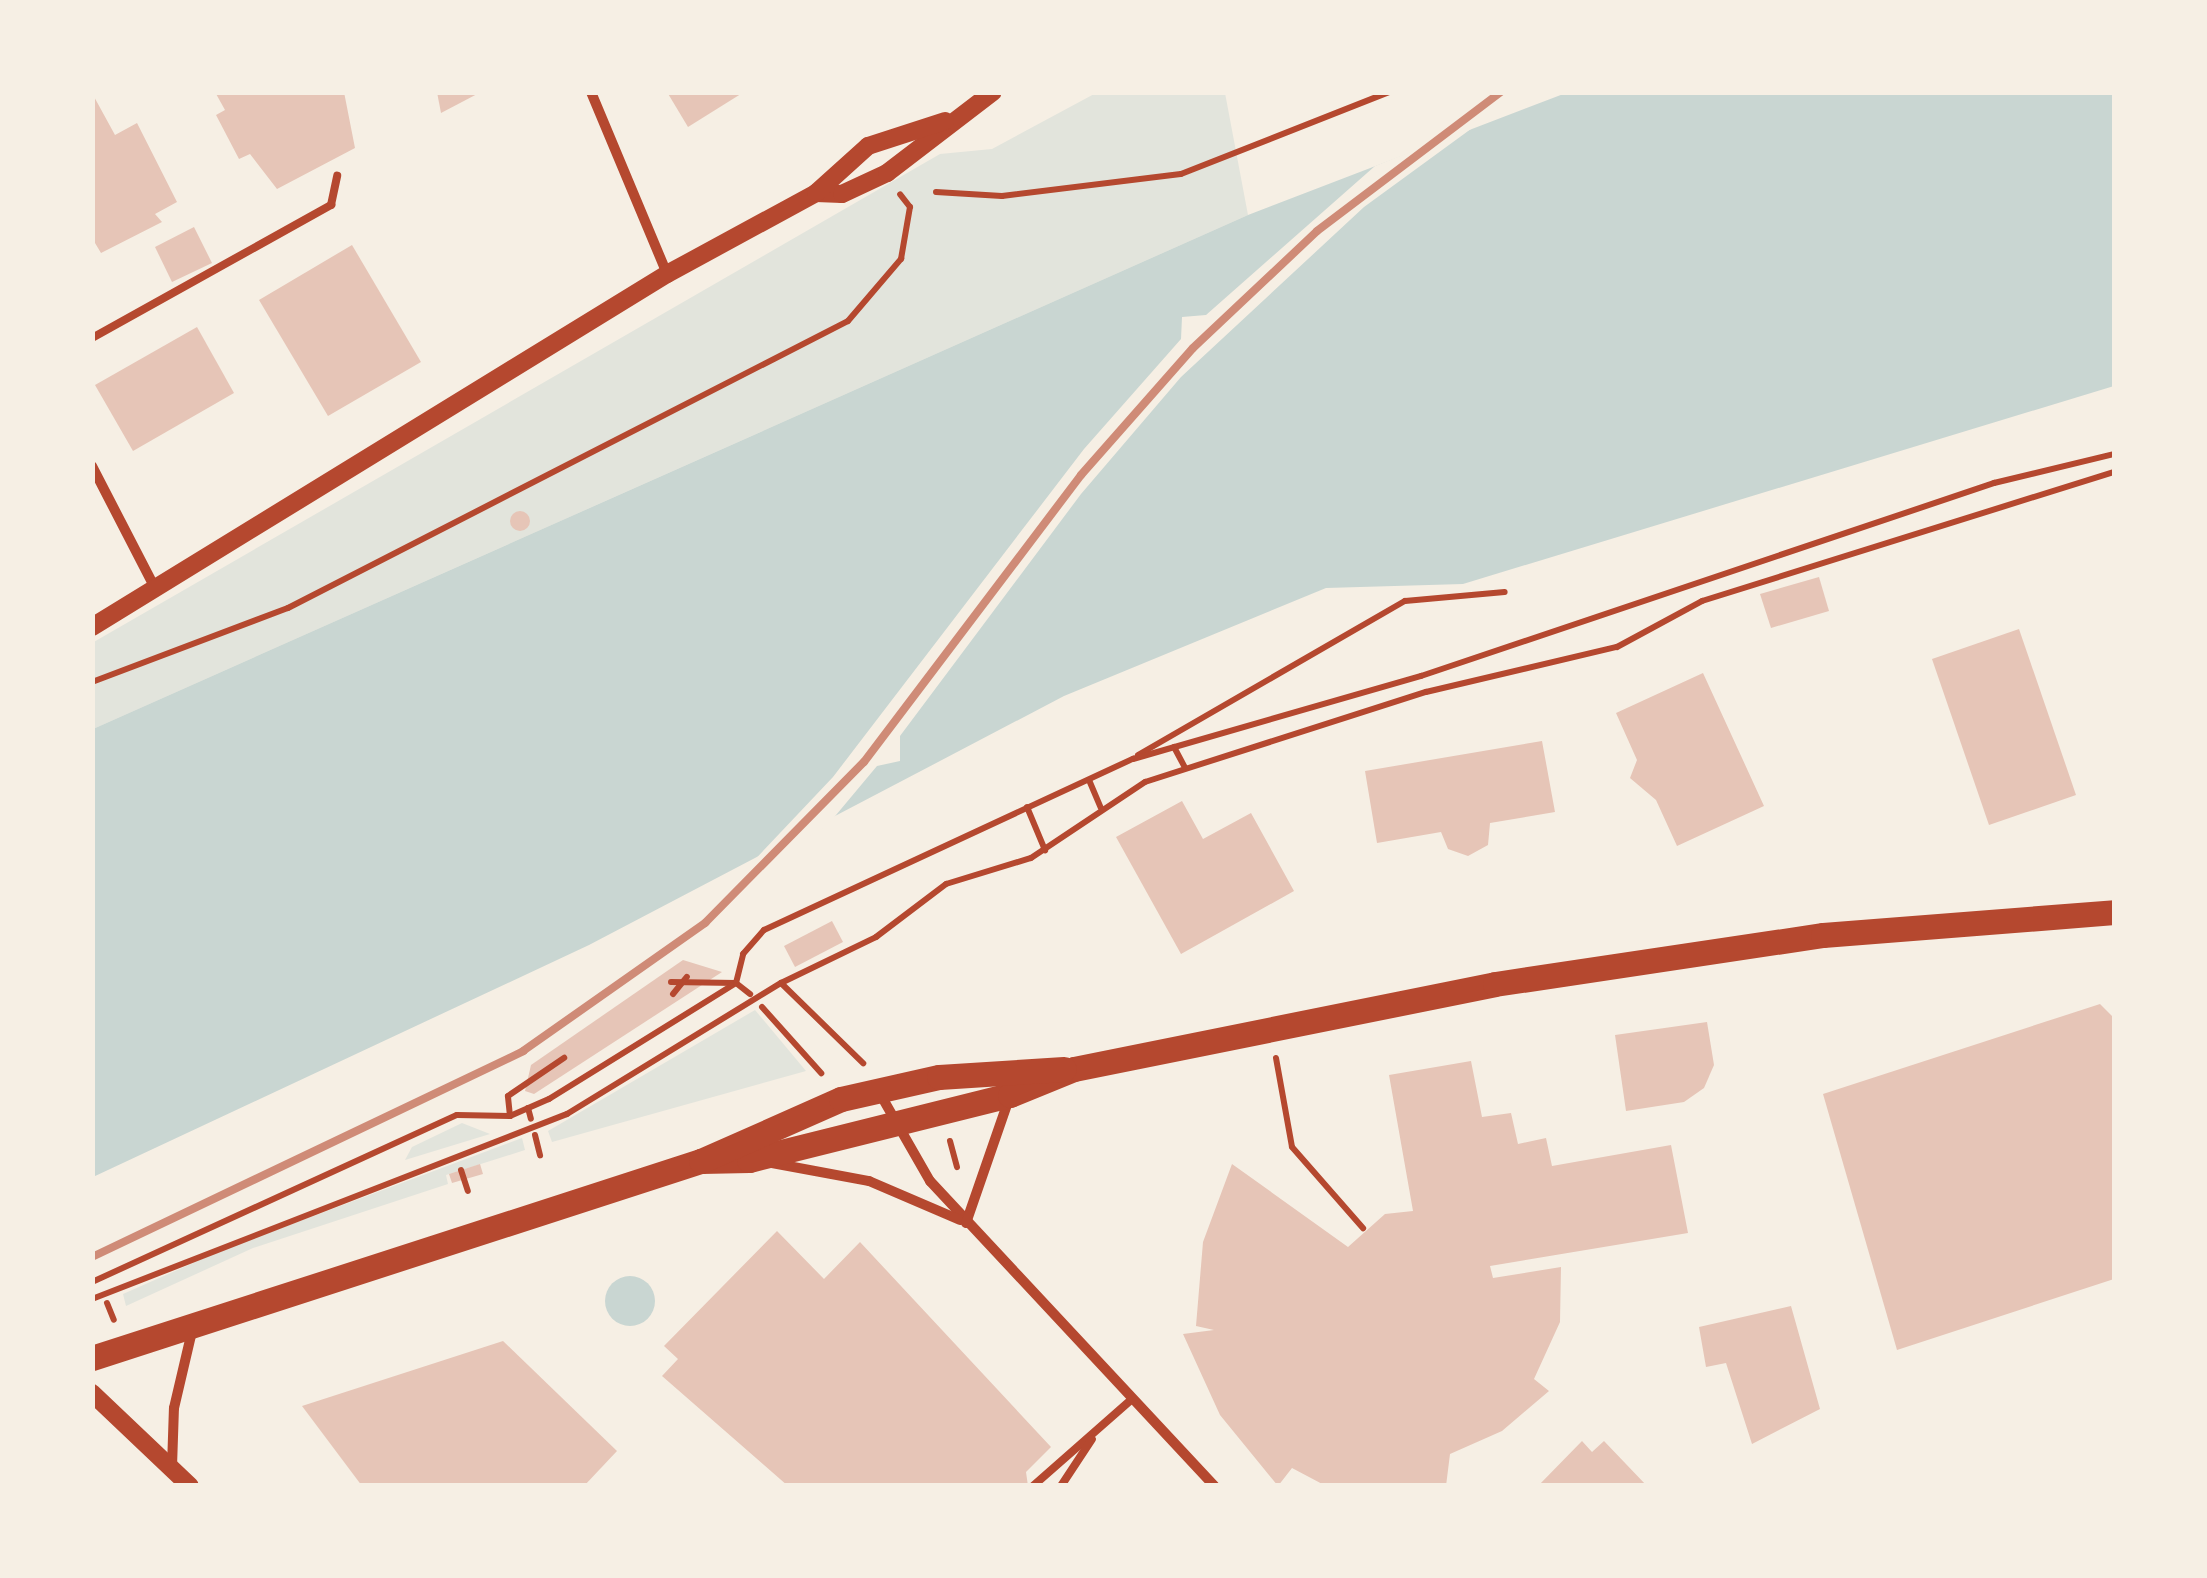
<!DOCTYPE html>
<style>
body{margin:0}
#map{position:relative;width:2207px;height:1578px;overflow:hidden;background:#f6efe4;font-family:"Golos Text",sans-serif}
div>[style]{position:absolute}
.green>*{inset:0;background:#e2e4dc}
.water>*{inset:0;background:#c9d6d2}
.round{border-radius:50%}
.pier>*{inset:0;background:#f6efe4}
.building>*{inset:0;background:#e6c5b7}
.path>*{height:6px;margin:-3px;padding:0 3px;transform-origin:3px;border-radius:3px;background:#b5482f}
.service>*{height:8px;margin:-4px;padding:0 4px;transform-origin:4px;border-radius:4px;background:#b5482f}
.minor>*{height:10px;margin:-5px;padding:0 5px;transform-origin:5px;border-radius:5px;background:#b5482f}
.tertiary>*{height:18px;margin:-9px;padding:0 9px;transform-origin:9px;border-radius:9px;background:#b5482f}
.primary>*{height:25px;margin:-12.5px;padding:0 12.5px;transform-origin:12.5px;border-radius:12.5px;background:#b5482f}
.rail>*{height:8px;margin:-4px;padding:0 4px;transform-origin:4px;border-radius:4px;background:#cf8b77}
span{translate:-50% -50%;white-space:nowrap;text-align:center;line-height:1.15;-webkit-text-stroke:8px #f6efe4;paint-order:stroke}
.frame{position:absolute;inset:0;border:95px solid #f6efe4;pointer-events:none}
</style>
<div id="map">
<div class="green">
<div style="clip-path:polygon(1096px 93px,1225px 93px,1248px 215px,93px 729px,92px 643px,940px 154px,992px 149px)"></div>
<div style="clip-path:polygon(755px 1010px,806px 1071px,552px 1142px,548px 1131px)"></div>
<div style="clip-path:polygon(462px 1123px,490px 1134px,405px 1160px,412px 1147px)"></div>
<div style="clip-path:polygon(522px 1138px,525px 1150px,446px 1175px,448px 1184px,253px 1248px,126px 1306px,123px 1294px,225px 1249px)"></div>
</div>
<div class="water">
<div style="clip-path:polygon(1566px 93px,2114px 93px,2114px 386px,1463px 584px,1326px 588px,1064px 696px,589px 945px,93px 1177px,93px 729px,1248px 215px)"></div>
<div class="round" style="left:605px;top:1276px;width:50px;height:50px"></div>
</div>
<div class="pier">
<div style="clip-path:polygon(1475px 126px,1364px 207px,1181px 377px,1081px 494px,900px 736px,900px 761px,877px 766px,826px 827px,746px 869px,833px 777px,1084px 449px,1181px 339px,1182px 317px,1206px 315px,1375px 166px)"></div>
</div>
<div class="building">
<div style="clip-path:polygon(215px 92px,344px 92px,355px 148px,277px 189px,250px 154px,239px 159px,216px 115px,225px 110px)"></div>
<div style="clip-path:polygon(437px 92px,481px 92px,441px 113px)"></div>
<div style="clip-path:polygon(667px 92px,744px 92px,688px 127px)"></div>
<div style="clip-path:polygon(92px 93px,115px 135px,137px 123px,177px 202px,155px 214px,162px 222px,101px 253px,92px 238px)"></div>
<div style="clip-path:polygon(194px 227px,212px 263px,172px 282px,155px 247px)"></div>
<div style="clip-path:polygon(352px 245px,421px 362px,328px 416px,259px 300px)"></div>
<div style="clip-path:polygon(197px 327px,234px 393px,133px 451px,95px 385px)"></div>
<div class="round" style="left:510px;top:511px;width:20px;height:20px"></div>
<div style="clip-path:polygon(1819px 577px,1829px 611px,1771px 628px,1760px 594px)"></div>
<div style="clip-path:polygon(2019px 629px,2076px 795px,1989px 825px,1932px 659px)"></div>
<div style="clip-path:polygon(1703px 673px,1764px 806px,1677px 846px,1656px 800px,1630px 778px,1637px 760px,1616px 713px)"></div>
<div style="clip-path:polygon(1542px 741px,1555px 812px,1490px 823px,1488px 845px,1468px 856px,1448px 849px,1441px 832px,1377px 843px,1365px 771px)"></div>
<div style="clip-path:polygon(1182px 801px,1203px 839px,1251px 813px,1294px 891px,1181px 954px,1116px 837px)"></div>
<div style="clip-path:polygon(832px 921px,843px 942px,795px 967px,784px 946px)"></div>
<div style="clip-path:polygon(683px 960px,722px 972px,534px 1094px,525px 1091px,531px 1065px)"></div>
<div style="clip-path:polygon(2100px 1004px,2114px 1018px,2114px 1279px,1897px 1350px,1823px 1094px)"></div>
<div style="clip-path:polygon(1707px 1022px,1714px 1065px,1704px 1088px,1684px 1102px,1626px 1111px,1615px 1035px)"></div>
<div style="clip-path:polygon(1471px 1061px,1482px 1117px,1511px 1113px,1518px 1144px,1546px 1138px,1552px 1166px,1671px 1145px,1688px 1233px,1490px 1266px,1493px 1278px,1561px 1267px,1560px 1322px,1534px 1379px,1549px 1391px,1502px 1431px,1450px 1454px,1446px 1486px,1326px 1486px,1292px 1468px,1278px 1486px,1220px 1415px,1183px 1334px,1214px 1330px,1196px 1326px,1203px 1242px,1232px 1164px,1348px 1247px,1385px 1214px,1413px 1211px,1389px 1075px)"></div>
<div style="clip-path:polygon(480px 1164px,483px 1174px,452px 1183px,449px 1174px)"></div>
<div style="clip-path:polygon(777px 1231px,824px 1279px,860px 1242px,1051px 1447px,1026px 1472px,1028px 1486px,788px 1486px,662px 1376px,678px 1359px,664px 1346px)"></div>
<div style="clip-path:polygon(1791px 1306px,1820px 1409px,1752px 1444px,1726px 1363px,1706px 1367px,1699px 1327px)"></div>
<div style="clip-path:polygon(503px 1341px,617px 1451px,584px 1486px,362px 1486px,302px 1406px)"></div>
<div style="clip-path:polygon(1582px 1441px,1592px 1452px,1604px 1441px,1647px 1486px,1538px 1486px)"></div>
</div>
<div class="path">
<div style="left:936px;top:192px;width:66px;rotate:3.5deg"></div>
<div style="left:1002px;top:196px;width:180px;rotate:-7deg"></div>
<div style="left:1181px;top:174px;width:224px;rotate:-21.5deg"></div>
<div style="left:92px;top:682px;width:210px;rotate:-20.7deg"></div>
<div style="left:288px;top:608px;width:629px;rotate:-27.14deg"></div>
<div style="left:848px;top:321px;width:82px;rotate:-49.5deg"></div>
<div style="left:901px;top:259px;width:53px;rotate:-80.2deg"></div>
<div style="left:910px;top:207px;width:16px;rotate:-128deg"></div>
<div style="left:1174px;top:747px;width:24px;rotate:62deg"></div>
<div style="left:1138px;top:755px;width:308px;rotate:-30deg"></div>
<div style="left:1405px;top:601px;width:100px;rotate:-5.1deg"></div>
<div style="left:1089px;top:780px;width:30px;rotate:67deg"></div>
<div style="left:1027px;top:807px;width:47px;rotate:67.3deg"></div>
<div style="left:671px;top:982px;width:65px;rotate:0.9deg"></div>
<div style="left:736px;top:983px;width:18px;rotate:38deg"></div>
<div style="left:781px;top:983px;width:115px;rotate:44.3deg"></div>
<div style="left:673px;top:994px;width:22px;rotate:-51deg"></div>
<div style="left:762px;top:1007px;width:89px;rotate:48.2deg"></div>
<div style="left:1276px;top:1058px;width:90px;rotate:79.8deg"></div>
<div style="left:1292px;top:1147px;width:108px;rotate:48.8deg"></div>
<div style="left:528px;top:1108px;width:11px;rotate:75deg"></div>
<div style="left:510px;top:1116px;width:20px;rotate:-96deg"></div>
<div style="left:508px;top:1096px;width:68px;rotate:-34.2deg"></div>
<div style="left:535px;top:1135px;width:21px;rotate:76deg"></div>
<div style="left:950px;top:1141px;width:27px;rotate:75deg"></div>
<div style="left:461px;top:1170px;width:22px;rotate:72deg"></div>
<div style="left:92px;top:1282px;width:401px;rotate:-24.6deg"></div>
<div style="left:457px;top:1115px;width:53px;rotate:1.1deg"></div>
<div style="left:510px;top:1116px;width:43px;rotate:-23.6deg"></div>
<div style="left:549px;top:1099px;width:220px;rotate:-31.8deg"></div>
<div style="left:736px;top:983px;width:30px;rotate:-76deg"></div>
<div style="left:743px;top:954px;width:32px;rotate:-49deg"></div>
<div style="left:764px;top:930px;width:407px;rotate:-24.9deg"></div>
<div style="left:1133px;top:759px;width:300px;rotate:-16.1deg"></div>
<div style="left:1421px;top:676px;width:605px;rotate:-18.61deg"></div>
<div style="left:1994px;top:483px;width:123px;rotate:-13.6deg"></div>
<div style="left:92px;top:1299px;width:510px;rotate:-21.28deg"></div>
<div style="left:567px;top:1114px;width:251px;rotate:-31.5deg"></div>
<div style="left:781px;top:983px;width:106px;rotate:-25.8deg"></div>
<div style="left:876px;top:937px;width:88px;rotate:-37.1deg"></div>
<div style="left:946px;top:884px;width:89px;rotate:-17deg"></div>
<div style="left:1031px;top:858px;width:137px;rotate:-33.7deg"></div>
<div style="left:1145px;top:782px;width:295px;rotate:-17.8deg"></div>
<div style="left:1426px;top:692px;width:196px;rotate:-13.3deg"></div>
<div style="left:1617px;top:647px;width:97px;rotate:-28.4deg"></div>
<div style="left:1702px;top:601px;width:432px;rotate:-17.4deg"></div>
<div style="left:107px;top:1303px;width:18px;rotate:68deg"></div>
</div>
<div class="service">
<div style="left:92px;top:338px;width:274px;rotate:-29.1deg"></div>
<div style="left:331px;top:205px;width:30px;rotate:-78deg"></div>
<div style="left:1033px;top:1486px;width:132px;rotate:-41.3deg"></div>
<div style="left:1061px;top:1486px;width:56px;rotate:-56.6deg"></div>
</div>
<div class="minor">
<div style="left:591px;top:92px;width:197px;rotate:67.3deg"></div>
<div style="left:92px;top:466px;width:140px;rotate:62.7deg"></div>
<div style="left:879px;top:1092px;width:103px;rotate:60.2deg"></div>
<div style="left:930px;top:1181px;width:417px;rotate:47deg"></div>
<div style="left:772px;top:1163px;width:99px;rotate:10.5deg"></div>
<div style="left:869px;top:1181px;width:99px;rotate:23.2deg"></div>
<div style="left:966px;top:1223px;width:134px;rotate:-70.9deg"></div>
<div style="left:172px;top:1467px;width:59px;rotate:-88.1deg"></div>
<div style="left:174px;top:1408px;width:83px;rotate:-76.8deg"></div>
</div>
<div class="tertiary">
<div style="left:816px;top:193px;width:26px;rotate:2deg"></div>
<div style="left:842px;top:194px;width:50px;rotate:-25deg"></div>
<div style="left:887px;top:173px;width:133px;rotate:-37.4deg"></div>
<div style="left:92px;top:627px;width:675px;rotate:-31.55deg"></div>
<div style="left:667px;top:274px;width:170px;rotate:-28.5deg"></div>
<div style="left:816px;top:193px;width:70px;rotate:-42.1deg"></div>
<div style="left:868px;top:146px;width:81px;rotate:-18deg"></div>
<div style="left:92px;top:1393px;width:135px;rotate:43.5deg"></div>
</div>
<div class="primary">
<div style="left:701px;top:1161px;width:48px;rotate:-1.2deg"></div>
<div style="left:749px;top:1160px;width:269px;rotate:-14deg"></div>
<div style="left:1010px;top:1095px;width:69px;rotate:-22.1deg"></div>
<div style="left:1074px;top:1069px;width:429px;rotate:-11.4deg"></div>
<div style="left:1495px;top:984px;width:332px;rotate:-8.5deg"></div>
<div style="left:1823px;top:935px;width:292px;rotate:-4.5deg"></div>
<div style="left:92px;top:1358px;width:640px;rotate:-17.93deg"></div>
<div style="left:701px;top:1161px;width:153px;rotate:-23.9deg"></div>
<div style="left:841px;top:1099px;width:100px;rotate:-12.7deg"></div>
<div style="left:939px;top:1077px;width:125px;rotate:-3.7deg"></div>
</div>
<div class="rail">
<div style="left:92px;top:1257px;width:478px;rotate:-25.5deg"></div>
<div style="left:523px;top:1051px;width:223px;rotate:-35.1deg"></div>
<div style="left:705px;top:923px;width:226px;rotate:-45.4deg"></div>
<div style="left:864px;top:762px;width:360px;rotate:-52.9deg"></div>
<div style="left:1081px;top:475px;width:169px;rotate:-48.6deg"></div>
<div style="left:1193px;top:348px;width:170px;rotate:-43.3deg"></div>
<div style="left:1317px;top:231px;width:231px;rotate:-37.1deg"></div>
</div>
<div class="frame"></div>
</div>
